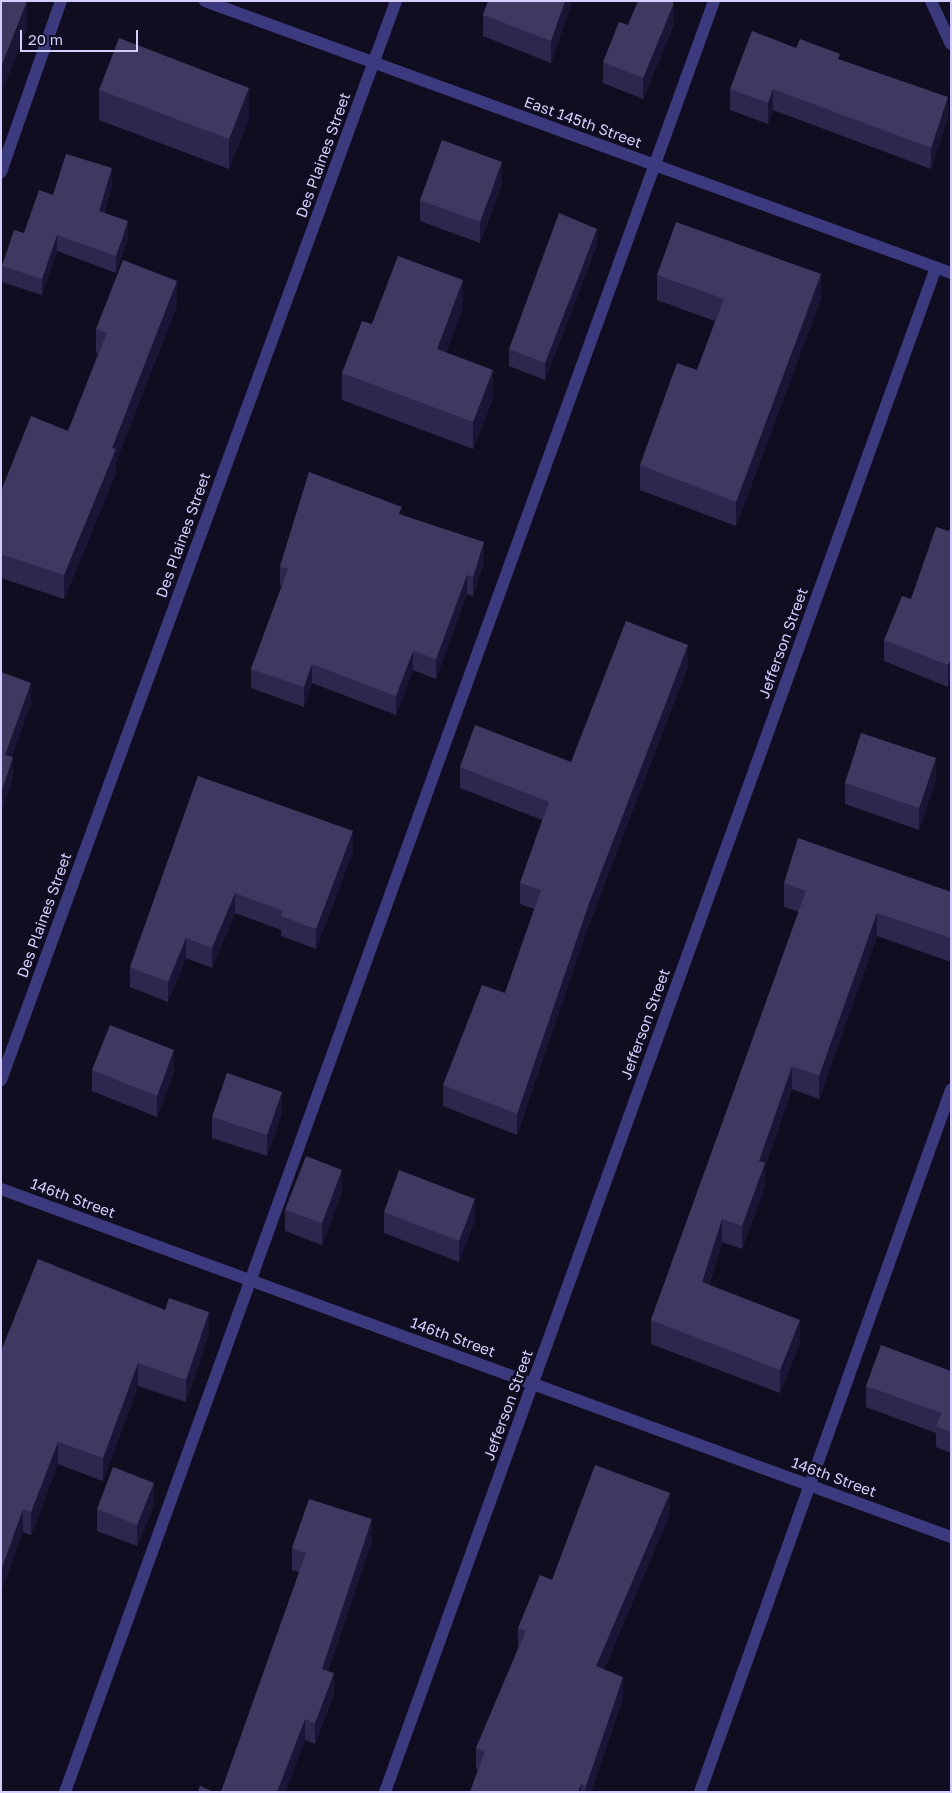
<!DOCTYPE html>
<style>
body{margin:0}
#map{position:relative;width:952px;height:1793px;overflow:hidden;background:#100d20;font-family:"Golos Text",sans-serif}
div>[style]{position:absolute}
.service>*{height:12px;margin:-6px;padding:0 6px;transform-origin:6px;border-radius:6px;background:#3c3a7e}
.minor>*{height:12px;margin:-6px;padding:0 6px;transform-origin:6px;border-radius:6px;background:#3c3a7e}
.wall>*{inset:0;background:#2d274e}
.shaded-wall>*{inset:0;background:#1a1534}
.building>*{inset:0;background:#3f3961}
span{translate:-50% -50%;white-space:nowrap;text-align:center;line-height:1.15;-webkit-text-stroke:5px #100d20;paint-order:stroke}
.street-label{font-size:15px;color:#d3cefe}
.frame{position:absolute;inset:0;border:2px solid #d3cefe;pointer-events:none}
.scale{position:absolute;left:20px;top:30px;width:118px;height:22px;box-sizing:border-box;border:2px solid #d3cefe;border-top:0;padding-left:6px;font-size:15px;line-height:18px;white-space:nowrap;color:#d3cefe;-webkit-text-stroke:4px #100d20;paint-order:stroke}
</style>
<div id="map">
<div class="service">
<div style="left:931px;top:1px;width:47px;rotate:65.1deg"></div>
<div style="left:1px;top:172px;width:181px;rotate:-70.7deg"></div>
<div style="left:65px;top:1792px;width:1905px;rotate:-70.08deg"></div>
<div style="left:700px;top:1792px;width:746px;rotate:-70.33deg"></div>
</div>
<div class="minor">
<div style="left:205px;top:1px;width:794px;rotate:20.03deg"></div>
<div style="left:1px;top:1080px;width:1149px;rotate:-69.89deg"></div>
<div style="left:1px;top:1189px;width:1012px;rotate:20.12deg"></div>
<div style="left:385px;top:1792px;width:1621px;rotate:-70.13deg"></div>
</div>
<div class="wall">
<div style="clip-path:polygon(488px 1px,572px 1px,551px 63px,483px 36px,483px 15px)"></div>
<div style="clip-path:polygon(674px 24px,643px 99px,603px 83px,603px 62px,628px 25px)"></div>
<div style="clip-path:polygon(796px 48px,840px 60px,948px 118px,931px 169px,773px 110px,768px 124px,730px 110px,730px 89px)"></div>
<div style="clip-path:polygon(99px 90px,249px 118px,229px 169px,99px 120px)"></div>
<div style="clip-path:polygon(502px 183px,480px 243px,420px 221px,420px 200px)"></div>
<div style="clip-path:polygon(112px 185px,104px 213px,128px 238px,116px 273px,57px 251px,42px 295px,2px 282px,2px 266px,24px 233px,53px 195px)"></div>
<div style="clip-path:polygon(597px 245px,545px 380px,509px 366px,509px 349px)"></div>
<div style="clip-path:polygon(657px 275px,821px 298px,736px 526px,640px 490px,640px 465px,697px 370px,715px 321px,657px 300px)"></div>
<div style="clip-path:polygon(177px 305px,116px 462px,116px 473px,64px 599px,1px 578px,1px 491px,68px 431px,98px 354px,96px 353px,96px 329px)"></div>
<div style="clip-path:polygon(463px 307px,446px 353px,493px 398px,473px 449px,342px 400px,342px 373px,372px 324px)"></div>
<div style="clip-path:polygon(402px 515px,484px 562px,473px 596px,467px 594px,436px 679px,413px 670px,396px 715px,312px 683px,304px 707px,251px 688px,251px 669px,282px 586px,280px 585px,280px 566px)"></div>
<div style="clip-path:polygon(949px 531px,948px 687px,884px 661px,884px 640px,911px 599px)"></div>
<div style="clip-path:polygon(688px 666px,588px 927px,517px 1135px,443px 1106px,443px 1085px,505px 993px,534px 909px,520px 904px,520px 883px,542px 820px,460px 788px,460px 767px,571px 762px)"></div>
<div style="clip-path:polygon(198px 776px,353px 851px,316px 949px,281px 936px,281px 930px,235px 913px,212px 968px,186px 958px,168px 1002px,130px 987px,130px 967px)"></div>
<div style="clip-path:polygon(936px 779px,919px 830px,845px 804px,845px 783px)"></div>
<div style="clip-path:polygon(784px 883px,951px 892px,951px 962px,877px 936px,819px 1099px,792px 1089px,765px 1167px,765px 1186px,742px 1249px,722px 1242px,709px 1285px,800px 1343px,780px 1393px,651px 1344px,651px 1320px,799px 912px,784px 907px)"></div>
<div style="clip-path:polygon(92px 1070px,174px 1071px,157px 1117px,92px 1091px)"></div>
<div style="clip-path:polygon(282px 1113px,267px 1156px,212px 1138px,212px 1117px)"></div>
<div style="clip-path:polygon(342px 1191px,322px 1245px,285px 1231px,285px 1210px)"></div>
<div style="clip-path:polygon(384px 1212px,475px 1220px,459px 1262px,384px 1233px)"></div>
<div style="clip-path:polygon(209px 1334px,186px 1402px,138px 1386px,103px 1481px,58px 1464px,31px 1535px,23px 1532px,1px 1351px)"></div>
<div style="clip-path:polygon(951px 1371px,951px 1453px,936px 1447px,936px 1433px,866px 1407px,866px 1386px)"></div>
<div style="clip-path:polygon(154px 1505px,137px 1546px,97px 1531px,97px 1509px)"></div>
<div style="clip-path:polygon(670px 1514px,604px 1669px,623px 1698px,591px 1792px,470px 1792px,478px 1770px,476px 1769px,476px 1748px,518px 1648px,518px 1628px,552px 1580px)"></div>
<div style="clip-path:polygon(372px 1541px,328px 1671px,334px 1694px,315px 1744px,305px 1740px,285px 1792px,221px 1792px,299px 1572px,292px 1570px,292px 1548px)"></div>
</div>
<div class="shaded-wall">
<div style="clip-path:polygon(27px 1px,27px 29px,1px 95px,1px 67px)"></div>
<div style="clip-path:polygon(565px 1px,572px 1px,551px 63px,551px 41px)"></div>
<div style="clip-path:polygon(674px 3px,674px 24px,643px 99px,643px 78px)"></div>
<div style="clip-path:polygon(249px 88px,249px 118px,229px 169px,229px 139px)"></div>
<div style="clip-path:polygon(773px 89px,773px 110px,768px 124px,768px 103px)"></div>
<div style="clip-path:polygon(948px 97px,948px 118px,931px 169px,931px 148px)"></div>
<div style="clip-path:polygon(502px 162px,502px 183px,480px 243px,480px 222px)"></div>
<div style="clip-path:polygon(112px 168px,112px 185px,99px 228px,99px 211px)"></div>
<div style="clip-path:polygon(128px 221px,128px 238px,116px 273px,116px 256px)"></div>
<div style="clip-path:polygon(597px 229px,597px 245px,545px 380px,545px 363px)"></div>
<div style="clip-path:polygon(57px 235px,57px 251px,42px 295px,42px 279px)"></div>
<div style="clip-path:polygon(821px 274px,821px 298px,736px 526px,736px 502px)"></div>
<div style="clip-path:polygon(463px 280px,463px 307px,437px 377px,437px 349px)"></div>
<div style="clip-path:polygon(177px 281px,177px 305px,116px 462px,116px 473px,64px 599px,64px 575px,112px 448px)"></div>
<div style="clip-path:polygon(493px 370px,493px 398px,473px 449px,473px 422px)"></div>
<div style="clip-path:polygon(484px 542px,484px 562px,473px 596px,473px 577px)"></div>
<div style="clip-path:polygon(467px 575px,467px 594px,436px 679px,436px 659px)"></div>
<div style="clip-path:polygon(688px 645px,688px 666px,588px 927px,517px 1135px,517px 1114px,588px 906px)"></div>
<div style="clip-path:polygon(413px 651px,413px 670px,396px 715px,396px 696px)"></div>
<div style="clip-path:polygon(951px 659px,951px 680px,948px 687px,948px 665px)"></div>
<div style="clip-path:polygon(312px 664px,312px 683px,304px 707px,304px 687px)"></div>
<div style="clip-path:polygon(31px 683px,31px 704px,5px 776px,5px 755px)"></div>
<div style="clip-path:polygon(13px 757px,13px 778px,1px 814px,1px 793px)"></div>
<div style="clip-path:polygon(936px 758px,936px 779px,919px 830px,919px 808px)"></div>
<div style="clip-path:polygon(353px 831px,353px 851px,316px 949px,316px 929px)"></div>
<div style="clip-path:polygon(235px 893px,235px 913px,212px 968px,212px 948px)"></div>
<div style="clip-path:polygon(877px 913px,877px 936px,819px 1099px,819px 1076px)"></div>
<div style="clip-path:polygon(186px 938px,186px 958px,168px 1002px,168px 982px)"></div>
<div style="clip-path:polygon(174px 1050px,174px 1071px,157px 1117px,157px 1096px)"></div>
<div style="clip-path:polygon(792px 1066px,792px 1089px,765px 1167px,765px 1186px,742px 1249px,742px 1226px,759px 1161px)"></div>
<div style="clip-path:polygon(282px 1092px,282px 1113px,267px 1156px,267px 1135px)"></div>
<div style="clip-path:polygon(342px 1170px,342px 1191px,322px 1245px,322px 1223px)"></div>
<div style="clip-path:polygon(475px 1199px,475px 1220px,459px 1262px,459px 1241px)"></div>
<div style="clip-path:polygon(722px 1219px,722px 1242px,702px 1306px,702px 1282px)"></div>
<div style="clip-path:polygon(209px 1312px,209px 1334px,186px 1402px,186px 1380px)"></div>
<div style="clip-path:polygon(800px 1320px,800px 1343px,780px 1393px,780px 1370px)"></div>
<div style="clip-path:polygon(138px 1363px,138px 1386px,103px 1481px,103px 1458px)"></div>
<div style="clip-path:polygon(58px 1442px,58px 1464px,31px 1535px,31px 1512px)"></div>
<div style="clip-path:polygon(154px 1483px,154px 1505px,137px 1546px,137px 1525px)"></div>
<div style="clip-path:polygon(670px 1493px,670px 1514px,596px 1687px,596px 1666px)"></div>
<div style="clip-path:polygon(23px 1509px,23px 1532px,1px 1594px,1px 1571px)"></div>
<div style="clip-path:polygon(372px 1519px,372px 1541px,322px 1690px,322px 1669px)"></div>
<div style="clip-path:polygon(334px 1673px,334px 1694px,315px 1744px,315px 1723px)"></div>
<div style="clip-path:polygon(623px 1677px,623px 1698px,591px 1792px,586px 1792px,586px 1786px)"></div>
<div style="clip-path:polygon(305px 1719px,305px 1740px,285px 1792px,277px 1792px)"></div>
<div style="clip-path:polygon(581px 1784px,581px 1792px,578px 1792px)"></div>
</div>
<div class="building">
<div style="clip-path:polygon(1px 1px,27px 1px,1px 67px)"></div>
<div style="clip-path:polygon(488px 1px,565px 1px,551px 41px,483px 15px)"></div>
<div style="clip-path:polygon(638px 1px,670px 1px,674px 3px,643px 78px,603px 62px,619px 22px,628px 25px)"></div>
<div style="clip-path:polygon(752px 31px,796px 48px,800px 39px,840px 54px,838px 59px,948px 97px,931px 148px,773px 89px,768px 103px,730px 89px)"></div>
<div style="clip-path:polygon(119px 38px,249px 88px,229px 139px,99px 90px)"></div>
<div style="clip-path:polygon(442px 140px,502px 162px,480px 222px,420px 200px)"></div>
<div style="clip-path:polygon(66px 154px,112px 168px,99px 211px,128px 221px,116px 256px,57px 235px,42px 279px,2px 266px,14px 230px,24px 233px,39px 190px,53px 195px)"></div>
<div style="clip-path:polygon(559px 213px,597px 229px,545px 363px,509px 349px)"></div>
<div style="clip-path:polygon(676px 222px,821px 274px,736px 502px,640px 465px,677px 363px,697px 370px,724px 299px,657px 275px)"></div>
<div style="clip-path:polygon(398px 256px,463px 280px,437px 349px,493px 370px,473px 422px,342px 373px,362px 321px,372px 324px)"></div>
<div style="clip-path:polygon(123px 260px,177px 281px,112px 448px,116px 449px,64px 575px,1px 554px,1px 491px,31px 416px,68px 431px,107px 333px,96px 329px)"></div>
<div style="clip-path:polygon(309px 472px,402px 507px,399px 514px,484px 542px,473px 577px,467px 575px,436px 659px,413px 651px,396px 696px,312px 664px,304px 687px,251px 669px,288px 569px,280px 566px)"></div>
<div style="clip-path:polygon(951px 525px,951px 659px,948px 665px,884px 640px,902px 596px,911px 599px,936px 527px,949px 531px)"></div>
<div style="clip-path:polygon(626px 621px,688px 645px,588px 906px,517px 1114px,443px 1085px,482px 985px,505px 993px,541px 890px,520px 883px,549px 802px,460px 767px,475px 725px,571px 762px)"></div>
<div style="clip-path:polygon(1px 672px,31px 683px,5px 755px,13px 757px,1px 793px)"></div>
<div style="clip-path:polygon(861px 733px,936px 758px,919px 808px,845px 783px)"></div>
<div style="clip-path:polygon(198px 776px,353px 831px,316px 929px,281px 916px,283px 911px,235px 893px,212px 948px,186px 938px,168px 982px,130px 967px)"></div>
<div style="clip-path:polygon(798px 838px,951px 892px,951px 938px,877px 913px,819px 1076px,792px 1066px,759px 1161px,765px 1163px,742px 1226px,722px 1219px,702px 1282px,800px 1320px,780px 1370px,651px 1320px,806px 891px,784px 883px)"></div>
<div style="clip-path:polygon(110px 1025px,174px 1050px,157px 1096px,92px 1070px)"></div>
<div style="clip-path:polygon(227px 1073px,282px 1092px,267px 1135px,212px 1117px)"></div>
<div style="clip-path:polygon(306px 1156px,342px 1170px,322px 1223px,285px 1210px)"></div>
<div style="clip-path:polygon(399px 1170px,475px 1199px,459px 1241px,384px 1212px)"></div>
<div style="clip-path:polygon(38px 1259px,165px 1310px,169px 1298px,209px 1312px,186px 1380px,138px 1363px,103px 1458px,58px 1442px,31px 1512px,23px 1509px,1px 1571px,1px 1351px)"></div>
<div style="clip-path:polygon(881px 1345px,951px 1371px,951px 1432px,936px 1426px,942px 1413px,866px 1386px)"></div>
<div style="clip-path:polygon(595px 1465px,670px 1493px,596px 1666px,623px 1677px,586px 1786px,581px 1784px,578px 1792px,470px 1792px,485px 1751px,476px 1748px,526px 1631px,518px 1628px,540px 1575px,552px 1580px)"></div>
<div style="clip-path:polygon(113px 1467px,154px 1483px,137px 1525px,97px 1509px)"></div>
<div style="clip-path:polygon(309px 1499px,372px 1519px,322px 1669px,334px 1673px,315px 1723px,305px 1719px,277px 1792px,221px 1792px,306px 1553px,292px 1548px)"></div>
<div style="clip-path:polygon(200px 1786px,214px 1792px,198px 1792px)"></div>
</div>
<div class="street-label">
<span style="left:583px;top:122px;rotate:20deg">East 145th Street</span>
<span style="left:323px;top:155px;rotate:-70deg">Des Plaines Street</span>
<span style="left:183px;top:535px;rotate:-70deg">Des Plaines Street</span>
<span style="left:783px;top:643px;rotate:-70deg">Jefferson Street</span>
<span style="left:44px;top:915px;rotate:-70deg">Des Plaines Street</span>
<span style="left:645px;top:1024px;rotate:-70deg">Jefferson Street</span>
<span style="left:73px;top:1198px;rotate:20deg">146th Street</span>
<span style="left:453px;top:1337px;rotate:20deg">146th Street</span>
<span style="left:508px;top:1405px;rotate:-70deg">Jefferson Street</span>
<span style="left:834px;top:1477px;rotate:20deg">146th Street</span>
</div>
<div class="frame"></div>
<div class="scale">20 m</div>
</div>
